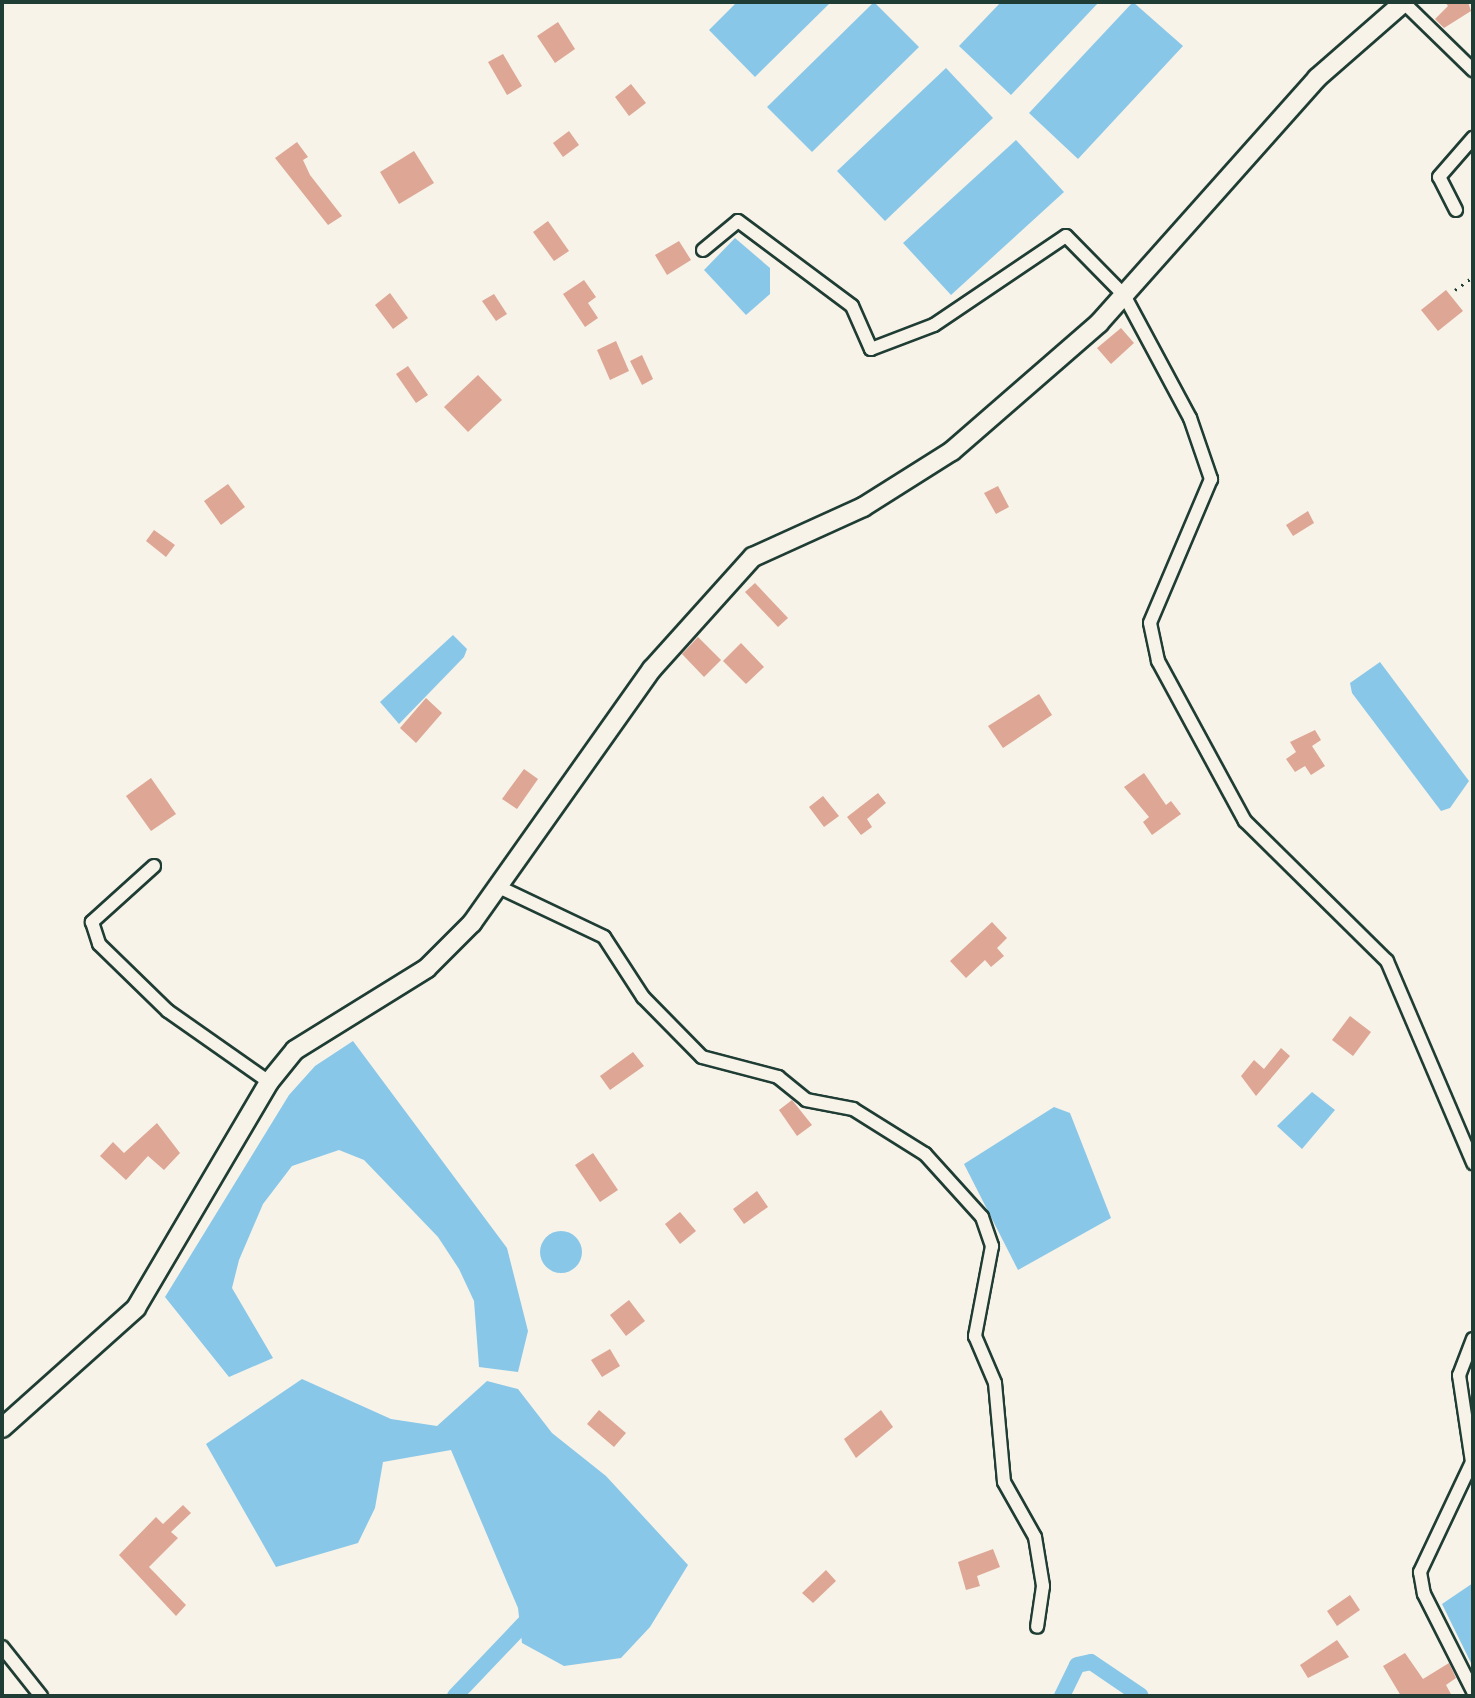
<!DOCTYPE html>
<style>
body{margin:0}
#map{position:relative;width:1475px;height:1698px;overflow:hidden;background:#f7f3e8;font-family:Caveat,sans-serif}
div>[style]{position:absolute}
.water>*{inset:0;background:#89c7e9}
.round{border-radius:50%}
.stream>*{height:5px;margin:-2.5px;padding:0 2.5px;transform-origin:2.5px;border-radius:2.5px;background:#89c7e9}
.canal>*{height:16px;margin:-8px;padding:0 8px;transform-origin:8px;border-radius:8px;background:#89c7e9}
.building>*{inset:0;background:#dda695}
.path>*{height:3px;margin-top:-1.5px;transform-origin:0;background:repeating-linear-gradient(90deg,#1f3d34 0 2px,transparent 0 8px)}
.roads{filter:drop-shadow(2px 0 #1f3d34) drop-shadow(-2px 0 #1f3d34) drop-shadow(0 2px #1f3d34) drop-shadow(0 -2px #1f3d34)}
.street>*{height:12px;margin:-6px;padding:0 6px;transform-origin:6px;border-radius:6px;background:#f7f3e8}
.secondary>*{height:18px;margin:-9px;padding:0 9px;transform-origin:9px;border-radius:9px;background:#f7f3e8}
span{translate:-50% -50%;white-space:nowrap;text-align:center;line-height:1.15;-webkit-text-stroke:6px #f7f3e8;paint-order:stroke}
.frame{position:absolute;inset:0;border:4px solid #1f3d34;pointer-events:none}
</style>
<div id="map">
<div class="water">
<div style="clip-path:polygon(737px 2px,831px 2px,755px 77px,709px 30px)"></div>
<div style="clip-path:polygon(874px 2px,919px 47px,812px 152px,767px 107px)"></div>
<div style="clip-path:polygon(1001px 2px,1099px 2px,1011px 95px,959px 46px)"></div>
<div style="clip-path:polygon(1133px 2px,1183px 46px,1078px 159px,1029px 113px)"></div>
<div style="clip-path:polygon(946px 68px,993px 118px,885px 221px,837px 171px)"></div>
<div style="clip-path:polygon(1016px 140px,1064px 192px,951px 295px,903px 243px)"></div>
<div style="clip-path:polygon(735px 238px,770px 268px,770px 294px,746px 315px,704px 270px)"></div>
<div style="clip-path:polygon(453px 635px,467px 649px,464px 657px,399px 724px,380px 702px)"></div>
<div style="clip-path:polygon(1380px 662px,1469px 781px,1450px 808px,1441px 811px,1352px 693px,1350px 683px)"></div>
<div style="clip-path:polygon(353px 1041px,507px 1248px,528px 1331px,518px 1372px,479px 1367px,474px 1301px,459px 1269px,438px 1237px,364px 1160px,339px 1150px,292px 1166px,263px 1204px,239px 1260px,232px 1288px,273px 1358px,229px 1377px,165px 1297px,289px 1095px,315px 1066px)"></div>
<div style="clip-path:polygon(1312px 1092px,1335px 1110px,1302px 1149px,1277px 1126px)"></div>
<div style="clip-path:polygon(1054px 1107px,1070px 1113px,1111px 1218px,1018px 1270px,964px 1164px)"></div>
<div class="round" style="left:540px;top:1231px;width:42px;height:42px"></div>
<div style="clip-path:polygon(302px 1379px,391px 1419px,437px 1426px,487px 1381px,518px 1389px,552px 1433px,606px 1476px,688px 1565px,650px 1627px,621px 1658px,564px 1666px,522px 1643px,518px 1608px,451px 1450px,383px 1462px,375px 1508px,358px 1543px,276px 1567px,206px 1444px)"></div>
<div style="clip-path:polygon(1473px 1583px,1473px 1667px,1442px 1604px)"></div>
</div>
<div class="stream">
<div style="left:734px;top:1696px;width:3px"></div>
</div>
<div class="canal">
<div style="left:455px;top:1696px;width:117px;rotate:-46.4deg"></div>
<div style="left:1062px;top:1696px;width:34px;rotate:-64deg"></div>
<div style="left:1077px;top:1665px;width:14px;rotate:-12deg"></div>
<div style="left:1091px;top:1662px;width:60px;rotate:34.2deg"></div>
</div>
<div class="building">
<div style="clip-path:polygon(1445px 2px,1468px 2px,1471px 11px,1444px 28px,1435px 19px,1448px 6px)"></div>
<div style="clip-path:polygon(558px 22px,575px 49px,555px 63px,537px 36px)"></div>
<div style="clip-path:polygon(503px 54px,522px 86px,507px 95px,488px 62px)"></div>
<div style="clip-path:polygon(631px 84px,646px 103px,629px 116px,615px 97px)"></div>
<div style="clip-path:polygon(569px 131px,579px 145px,563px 157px,553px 143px)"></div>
<div style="clip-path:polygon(297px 142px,308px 157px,303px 160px,310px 175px,342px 216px,328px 225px,275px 158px)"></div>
<div style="clip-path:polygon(414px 151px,434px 183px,399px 204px,380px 172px)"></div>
<div style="clip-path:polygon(548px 221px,569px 251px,554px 261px,533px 232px)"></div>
<div style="clip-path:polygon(679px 241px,691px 260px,667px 275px,655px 255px)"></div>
<div style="clip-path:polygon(584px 280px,596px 297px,588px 303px,598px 318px,585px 327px,563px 294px)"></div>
<div style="clip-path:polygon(1446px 290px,1463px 311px,1438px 331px,1421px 310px)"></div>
<div style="clip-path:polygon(390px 293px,408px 318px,393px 329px,375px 305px)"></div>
<div style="clip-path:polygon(494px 294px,507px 314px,496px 321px,482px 301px)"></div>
<div style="clip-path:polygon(1121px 328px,1134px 343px,1111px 364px,1097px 348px)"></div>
<div style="clip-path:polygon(616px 341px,629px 371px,610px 380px,597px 350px)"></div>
<div style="clip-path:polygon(642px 355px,653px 379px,642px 385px,630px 361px)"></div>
<div style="clip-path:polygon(408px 366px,428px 395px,416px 403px,396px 374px)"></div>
<div style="clip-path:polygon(478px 375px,502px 400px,468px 432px,444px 407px)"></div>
<div style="clip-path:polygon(228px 484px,245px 507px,221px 525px,204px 501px)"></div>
<div style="clip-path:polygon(998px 486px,1009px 507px,996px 514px,984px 493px)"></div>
<div style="clip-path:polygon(1308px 511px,1314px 523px,1293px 536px,1286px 525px)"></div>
<div style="clip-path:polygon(154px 530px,175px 545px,166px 557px,146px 541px)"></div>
<div style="clip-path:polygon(755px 583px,788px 618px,778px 627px,745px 592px)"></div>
<div style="clip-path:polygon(698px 637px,721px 660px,704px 677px,682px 654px)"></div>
<div style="clip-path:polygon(741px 643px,764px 667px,746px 684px,723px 661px)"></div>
<div style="clip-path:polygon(1039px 694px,1052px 715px,1003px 748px,988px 726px)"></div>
<div style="clip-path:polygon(426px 698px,442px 713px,416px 743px,400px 728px)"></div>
<div style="clip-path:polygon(1315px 730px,1321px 740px,1312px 746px,1325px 766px,1311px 775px,1305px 766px,1295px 772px,1286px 759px,1296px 752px,1290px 742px)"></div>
<div style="clip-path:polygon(524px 769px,538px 779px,517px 809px,502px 799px)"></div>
<div style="clip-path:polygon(1144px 773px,1166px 805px,1171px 801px,1181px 814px,1152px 835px,1143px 822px,1149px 817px,1124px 787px)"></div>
<div style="clip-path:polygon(151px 778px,176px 814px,151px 831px,126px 796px)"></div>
<div style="clip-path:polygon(878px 793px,886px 803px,867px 819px,872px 827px,861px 835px,847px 817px)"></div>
<div style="clip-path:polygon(823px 796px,839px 816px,824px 827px,809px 807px)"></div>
<div style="clip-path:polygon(992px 922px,1007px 938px,997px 948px,1004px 956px,991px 967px,985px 960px,966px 978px,950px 961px)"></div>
<div style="clip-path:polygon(1350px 1016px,1371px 1032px,1353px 1056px,1332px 1040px)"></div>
<div style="clip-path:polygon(1281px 1048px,1290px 1056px,1256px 1096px,1241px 1076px,1254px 1060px,1264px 1069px)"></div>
<div style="clip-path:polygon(633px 1052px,644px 1066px,610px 1090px,600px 1076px)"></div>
<div style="clip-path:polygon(792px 1100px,812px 1125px,797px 1136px,779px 1110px)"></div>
<div style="clip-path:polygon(157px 1123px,180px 1153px,164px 1170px,148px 1156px,126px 1180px,100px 1156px,113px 1142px,124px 1153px)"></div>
<div style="clip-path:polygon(593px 1153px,618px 1190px,600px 1202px,575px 1165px)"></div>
<div style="clip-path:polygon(757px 1191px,768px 1207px,744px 1224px,733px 1209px)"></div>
<div style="clip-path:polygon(680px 1212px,696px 1231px,680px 1244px,665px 1224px)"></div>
<div style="clip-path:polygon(629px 1300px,645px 1321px,626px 1336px,610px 1315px)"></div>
<div style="clip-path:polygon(610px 1349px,620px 1366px,602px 1377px,591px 1360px)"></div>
<div style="clip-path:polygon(599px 1410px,626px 1433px,614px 1447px,587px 1424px)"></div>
<div style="clip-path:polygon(881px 1410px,893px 1427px,856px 1458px,844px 1439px)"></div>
<div style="clip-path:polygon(183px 1505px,191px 1513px,171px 1532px,178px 1538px,149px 1567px,186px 1605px,176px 1616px,119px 1555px,156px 1517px,163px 1524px)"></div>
<div style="clip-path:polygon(993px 1549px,1000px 1567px,977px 1576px,980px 1586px,966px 1590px,958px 1562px)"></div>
<div style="clip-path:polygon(826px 1570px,836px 1581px,813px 1603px,802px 1593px)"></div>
<div style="clip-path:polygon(1350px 1595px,1360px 1610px,1337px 1626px,1327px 1611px)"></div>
<div style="clip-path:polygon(1337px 1640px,1349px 1657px,1308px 1678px,1300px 1665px)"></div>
<div style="clip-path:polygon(1405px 1653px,1423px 1679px,1449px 1663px,1456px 1678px,1446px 1685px,1452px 1696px,1401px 1696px,1383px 1666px)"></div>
</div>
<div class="path">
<div style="left:1455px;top:290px;width:22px;rotate:-36deg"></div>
</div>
<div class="roads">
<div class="street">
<div style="left:1403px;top:2px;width:98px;rotate:44.2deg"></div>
<div style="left:1456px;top:210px;width:37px;rotate:-117deg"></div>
<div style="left:1439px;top:177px;width:52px;rotate:-48.9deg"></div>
<div style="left:703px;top:250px;width:45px;rotate:-39.6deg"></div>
<div style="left:738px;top:221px;width:142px;rotate:36.7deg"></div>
<div style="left:852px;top:306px;width:47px;rotate:66.2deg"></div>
<div style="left:871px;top:349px;width:67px;rotate:-20.9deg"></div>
<div style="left:934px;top:325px;width:159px;rotate:-34deg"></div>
<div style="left:1066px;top:236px;width:83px;rotate:45.5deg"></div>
<div style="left:1124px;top:295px;width:140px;rotate:61.8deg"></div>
<div style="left:1190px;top:418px;width:65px;rotate:71deg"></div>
<div style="left:1211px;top:479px;width:156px;rotate:113deg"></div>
<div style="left:1150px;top:623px;width:39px;rotate:78deg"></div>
<div style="left:1158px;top:661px;width:182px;rotate:61.5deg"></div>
<div style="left:1245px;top:821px;width:199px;rotate:44.6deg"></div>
<div style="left:1387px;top:961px;width:220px;rotate:66.9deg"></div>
<div style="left:154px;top:866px;width:84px;rotate:137.9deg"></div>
<div style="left:92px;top:922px;width:23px;rotate:72deg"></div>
<div style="left:99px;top:944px;width:96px;rotate:44.2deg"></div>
<div style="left:168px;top:1011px;width:123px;rotate:35.1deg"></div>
<div style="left:501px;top:888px;width:114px;rotate:25.4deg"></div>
<div style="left:604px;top:937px;width:72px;rotate:57deg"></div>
<div style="left:643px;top:997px;width:84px;rotate:45.5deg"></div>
<div style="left:702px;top:1057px;width:79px;rotate:14.7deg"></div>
<div style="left:778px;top:1077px;width:36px;rotate:39deg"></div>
<div style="left:806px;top:1100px;width:48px;rotate:10.8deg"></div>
<div style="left:853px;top:1109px;width:85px;rotate:32deg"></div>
<div style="left:925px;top:1154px;width:85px;rotate:47.9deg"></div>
<div style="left:982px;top:1217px;width:31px;rotate:71deg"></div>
<div style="left:992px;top:1246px;width:92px;rotate:100.7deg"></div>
<div style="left:975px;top:1336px;width:51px;rotate:66.9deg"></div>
<div style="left:995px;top:1383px;width:99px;rotate:84.8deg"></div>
<div style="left:1004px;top:1482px;width:63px;rotate:60.6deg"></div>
<div style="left:1035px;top:1537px;width:50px;rotate:80.7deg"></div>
<div style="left:1043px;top:1586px;width:41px;rotate:98.3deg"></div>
<div style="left:1473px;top:1339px;width:39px;rotate:111deg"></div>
<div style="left:1459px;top:1375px;width:88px;rotate:81.5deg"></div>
<div style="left:1472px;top:1462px;width:122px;rotate:115.3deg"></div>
<div style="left:1420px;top:1572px;width:22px;rotate:80deg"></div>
<div style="left:1424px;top:1594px;width:109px;rotate:63.2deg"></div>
<div style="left:2px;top:1647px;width:63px;rotate:51.5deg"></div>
</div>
<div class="secondary">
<div style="left:2px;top:1428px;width:180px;rotate:-41.8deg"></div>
<div style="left:136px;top:1308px;width:262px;rotate:-59.5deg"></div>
<div style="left:269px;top:1082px;width:41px;rotate:-50.9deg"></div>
<div style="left:295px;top:1050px;width:155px;rotate:-31.8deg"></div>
<div style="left:427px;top:968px;width:64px;rotate:-45deg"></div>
<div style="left:472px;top:923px;width:311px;rotate:-54.7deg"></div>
<div style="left:652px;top:669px;width:151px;rotate:-48deg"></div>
<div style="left:753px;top:557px;width:121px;rotate:-24.4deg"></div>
<div style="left:863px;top:507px;width:105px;rotate:-32.2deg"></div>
<div style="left:952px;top:451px;width:195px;rotate:-41deg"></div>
<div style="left:1099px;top:323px;width:328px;rotate:-48.3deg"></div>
<div style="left:1317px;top:78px;width:116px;rotate:-41.1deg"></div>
</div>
</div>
<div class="frame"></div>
</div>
